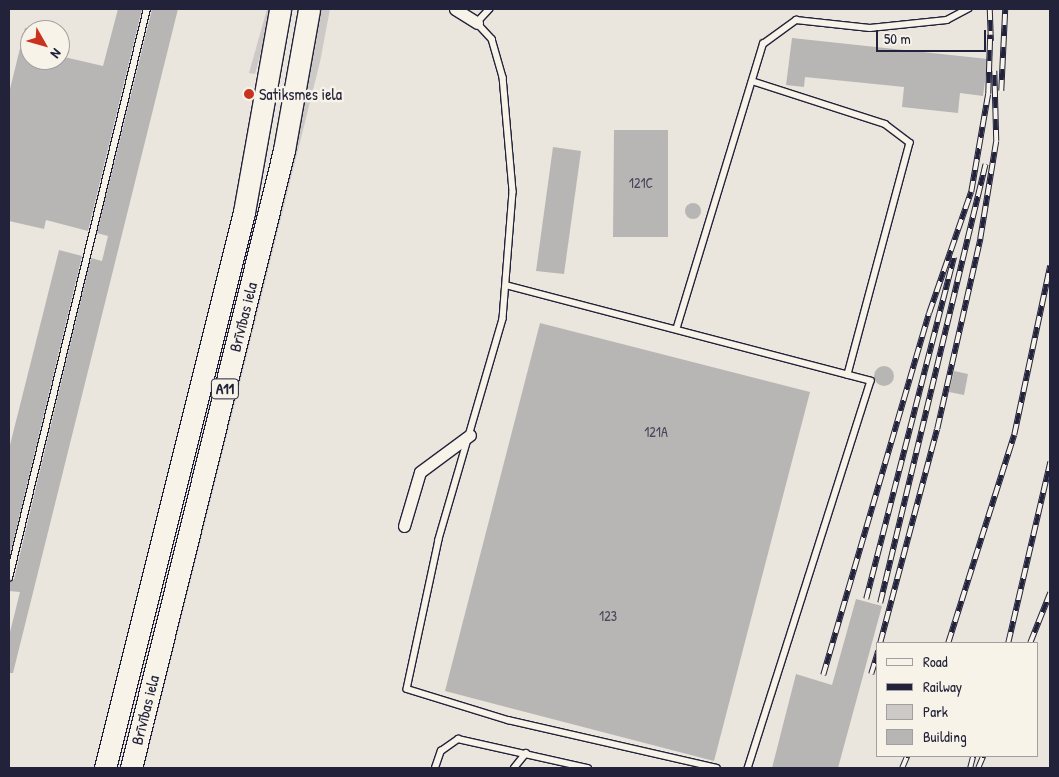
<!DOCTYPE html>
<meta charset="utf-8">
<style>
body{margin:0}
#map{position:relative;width:1059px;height:777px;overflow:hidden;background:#eae6de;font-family:"Patrick Hand",sans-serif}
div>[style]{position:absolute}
.green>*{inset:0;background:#cdc9c6}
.building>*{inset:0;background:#b8b6b5}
.round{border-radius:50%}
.roads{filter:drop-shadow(1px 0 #22223b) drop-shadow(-1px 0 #22223b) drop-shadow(0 1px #22223b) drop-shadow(0 -1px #22223b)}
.lane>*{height:5.5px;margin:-2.75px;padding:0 2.75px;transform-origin:2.75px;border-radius:2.75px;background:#f7f3e8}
.street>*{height:11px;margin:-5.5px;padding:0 5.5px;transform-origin:5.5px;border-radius:5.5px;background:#f7f3e8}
.highway>*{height:21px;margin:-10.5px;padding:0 10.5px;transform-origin:10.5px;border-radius:10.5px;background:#f7f3e8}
.rail>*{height:5.5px;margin-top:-2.75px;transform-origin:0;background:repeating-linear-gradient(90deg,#f7f3e8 0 11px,#22223b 0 22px);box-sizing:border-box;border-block:1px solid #22223b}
.dots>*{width:14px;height:14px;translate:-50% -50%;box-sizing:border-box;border:2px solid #f7f3e8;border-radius:50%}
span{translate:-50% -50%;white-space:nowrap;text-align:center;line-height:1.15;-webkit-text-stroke:5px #f7f3e8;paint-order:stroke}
.number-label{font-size:14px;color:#48475a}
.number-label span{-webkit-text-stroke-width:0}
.shield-label span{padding:1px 4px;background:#f7f3e8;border:1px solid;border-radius:4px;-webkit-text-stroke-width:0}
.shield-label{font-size:15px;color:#22223b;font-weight:700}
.poi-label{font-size:16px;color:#22223b}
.left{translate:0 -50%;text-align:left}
.street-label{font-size:16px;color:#22223b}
.frame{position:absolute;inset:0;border:10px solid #22223b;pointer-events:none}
.legend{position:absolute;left:876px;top:642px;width:162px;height:115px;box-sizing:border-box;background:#f7f3e8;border:1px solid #a29fa3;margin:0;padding:6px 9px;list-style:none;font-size:15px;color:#22223b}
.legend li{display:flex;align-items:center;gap:10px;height:25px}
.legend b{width:25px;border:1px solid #a29fa3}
.north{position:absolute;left:20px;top:20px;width:50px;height:50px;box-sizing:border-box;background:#f7f3e8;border:1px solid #a29fa3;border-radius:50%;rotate:128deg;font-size:14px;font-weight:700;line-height:20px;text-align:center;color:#22223b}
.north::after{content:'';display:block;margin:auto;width:18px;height:22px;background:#c8321e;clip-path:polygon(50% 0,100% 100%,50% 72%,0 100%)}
.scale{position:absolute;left:876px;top:30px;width:110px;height:22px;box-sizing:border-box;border:2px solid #22223b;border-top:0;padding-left:6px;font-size:15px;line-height:18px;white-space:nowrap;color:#22223b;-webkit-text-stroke:4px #f7f3e8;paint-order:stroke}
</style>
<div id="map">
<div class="green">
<div style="clip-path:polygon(267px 9px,273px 9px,255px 74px,249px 73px)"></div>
<div style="clip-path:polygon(319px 9px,330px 9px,320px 62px,144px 768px,140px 768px,299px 126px)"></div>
</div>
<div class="building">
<div style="clip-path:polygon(118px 9px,142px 9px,88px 231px,46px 220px,44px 229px,9px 221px,9px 93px,25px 28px,30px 28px,30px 60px,60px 60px,60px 56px,103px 66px)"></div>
<div style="clip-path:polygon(152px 9px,178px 9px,13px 673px,9px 673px,9px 636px,20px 592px,9px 591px,9px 583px,14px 579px,91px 258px,102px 261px,108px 236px,97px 233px)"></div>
<div style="clip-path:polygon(792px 38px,988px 59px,983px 96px,960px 93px,958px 113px,902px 107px,904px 87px,805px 77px,804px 87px,786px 85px)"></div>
<div style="clip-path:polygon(614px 130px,668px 130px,668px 237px,613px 237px)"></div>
<div style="clip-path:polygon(553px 147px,581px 151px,564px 274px,536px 271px)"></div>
<div class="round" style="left:685px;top:203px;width:16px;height:16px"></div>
<div style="clip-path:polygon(59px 250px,82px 256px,9px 559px,9px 449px)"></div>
<div style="clip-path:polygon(540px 323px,810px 392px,714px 761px,445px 691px)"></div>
<div class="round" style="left:874px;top:366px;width:20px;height:20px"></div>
<div style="clip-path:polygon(954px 371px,968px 374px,964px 395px,949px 392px)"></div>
<div style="clip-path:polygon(856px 599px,882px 606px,838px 768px,772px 768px,796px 674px,832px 685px)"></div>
</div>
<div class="roads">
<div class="lane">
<div style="left:490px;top:9px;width:19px;rotate:133deg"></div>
<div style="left:477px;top:23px;width:22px;rotate:47deg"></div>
<div style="left:492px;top:39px;width:40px;rotate:74deg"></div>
<div style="left:503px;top:77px;width:115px;rotate:85deg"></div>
<div style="left:513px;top:192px;width:127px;rotate:94.5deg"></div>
<div style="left:503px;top:319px;width:230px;rotate:106.2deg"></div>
<div style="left:439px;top:540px;width:152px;rotate:102.1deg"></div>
<div style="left:407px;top:689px;width:106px;rotate:17.1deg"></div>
<div style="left:508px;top:720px;width:214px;rotate:12.9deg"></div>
<div style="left:752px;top:81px;width:140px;rotate:17.9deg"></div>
<div style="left:885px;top:124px;width:31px;rotate:37deg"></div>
<div style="left:910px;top:143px;width:240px;rotate:105deg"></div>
<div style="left:506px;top:285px;width:377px;rotate:14.7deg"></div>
<div style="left:871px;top:381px;width:406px;rotate:107.6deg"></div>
<div style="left:677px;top:327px;width:296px;rotate:-73.1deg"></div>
<div style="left:763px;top:44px;width:41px;rotate:-36deg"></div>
<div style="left:796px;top:20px;width:74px;rotate:6.2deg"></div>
<div style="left:870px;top:28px;width:77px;rotate:-5.9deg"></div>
<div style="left:947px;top:20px;width:24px;rotate:-28deg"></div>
<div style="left:9px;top:578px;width:585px;rotate:-76.37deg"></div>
<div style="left:435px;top:768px;width:18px;rotate:-71deg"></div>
<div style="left:441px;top:751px;width:21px;rotate:-35deg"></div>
<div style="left:458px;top:739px;width:133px;rotate:12.6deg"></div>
<div style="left:514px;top:768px;width:19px;rotate:-51deg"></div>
</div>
<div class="street">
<div style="left:455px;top:9px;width:26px;rotate:32deg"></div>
<div style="left:404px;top:526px;width:56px;rotate:-73.5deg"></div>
<div style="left:420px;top:472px;width:62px;rotate:-36.5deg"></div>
</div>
<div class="highway">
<div style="left:105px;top:768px;width:573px;rotate:-75.96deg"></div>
<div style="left:244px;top:212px;width:206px;rotate:-79.9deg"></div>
<div style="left:131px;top:768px;width:637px;rotate:-76.09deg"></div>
<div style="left:284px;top:150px;width:143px;rotate:-79.9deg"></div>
</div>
</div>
<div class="rail">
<div style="left:990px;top:9px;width:32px;rotate:88deg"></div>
<div style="left:1001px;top:91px;width:82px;rotate:-87.2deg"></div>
<div style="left:866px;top:599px;width:353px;rotate:-75.6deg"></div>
<div style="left:880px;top:603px;width:451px;rotate:-76.5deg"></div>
<div style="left:880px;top:643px;width:221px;rotate:-75.1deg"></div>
<div style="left:937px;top:429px;width:195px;rotate:-77.2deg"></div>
<div style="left:980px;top:239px;width:99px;rotate:-80.7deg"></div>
<div style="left:996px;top:141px;width:70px;rotate:-91.6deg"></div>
<div style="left:948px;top:643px;width:218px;rotate:-72.4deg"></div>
<div style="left:1014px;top:435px;width:173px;rotate:-78deg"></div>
<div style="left:1008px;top:643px;width:186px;rotate:-76.9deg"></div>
<div style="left:1030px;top:643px;width:54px;rotate:-68.2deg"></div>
<div style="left:871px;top:674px;width:24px;rotate:-73deg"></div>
<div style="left:823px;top:675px;width:377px;rotate:-73.7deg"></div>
<div style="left:929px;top:313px;width:128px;rotate:-70.9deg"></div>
<div style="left:971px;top:192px;width:99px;rotate:-80.2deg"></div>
<div style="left:988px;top:94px;width:59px;rotate:-88.1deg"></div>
<div style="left:902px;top:768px;width:13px;rotate:-67deg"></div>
<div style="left:970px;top:768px;width:12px;rotate:-76deg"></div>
<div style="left:978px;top:768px;width:13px;rotate:-67deg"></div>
</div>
<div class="dots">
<div style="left:249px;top:94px;background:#c8321e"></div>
</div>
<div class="number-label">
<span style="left:641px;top:183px">121C</span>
<span style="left:656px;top:432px">121A</span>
<span style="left:608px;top:616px">123</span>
</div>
<div class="shield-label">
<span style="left:225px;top:389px">A11</span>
</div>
<div class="poi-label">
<span class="left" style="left:259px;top:94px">Satiksmes iela</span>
</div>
<div class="street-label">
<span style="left:243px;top:317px;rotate:-76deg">Brīvības iela</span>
<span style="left:145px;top:710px;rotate:-76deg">Brīvības iela</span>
</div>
<div class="frame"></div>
<ul class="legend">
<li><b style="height:6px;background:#f7f3e8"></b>Road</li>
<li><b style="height:6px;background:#22223b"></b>Railway</li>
<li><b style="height:14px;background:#cdc9c6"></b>Park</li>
<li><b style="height:14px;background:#b8b6b5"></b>Building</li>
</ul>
<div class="north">N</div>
<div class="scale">50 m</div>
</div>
